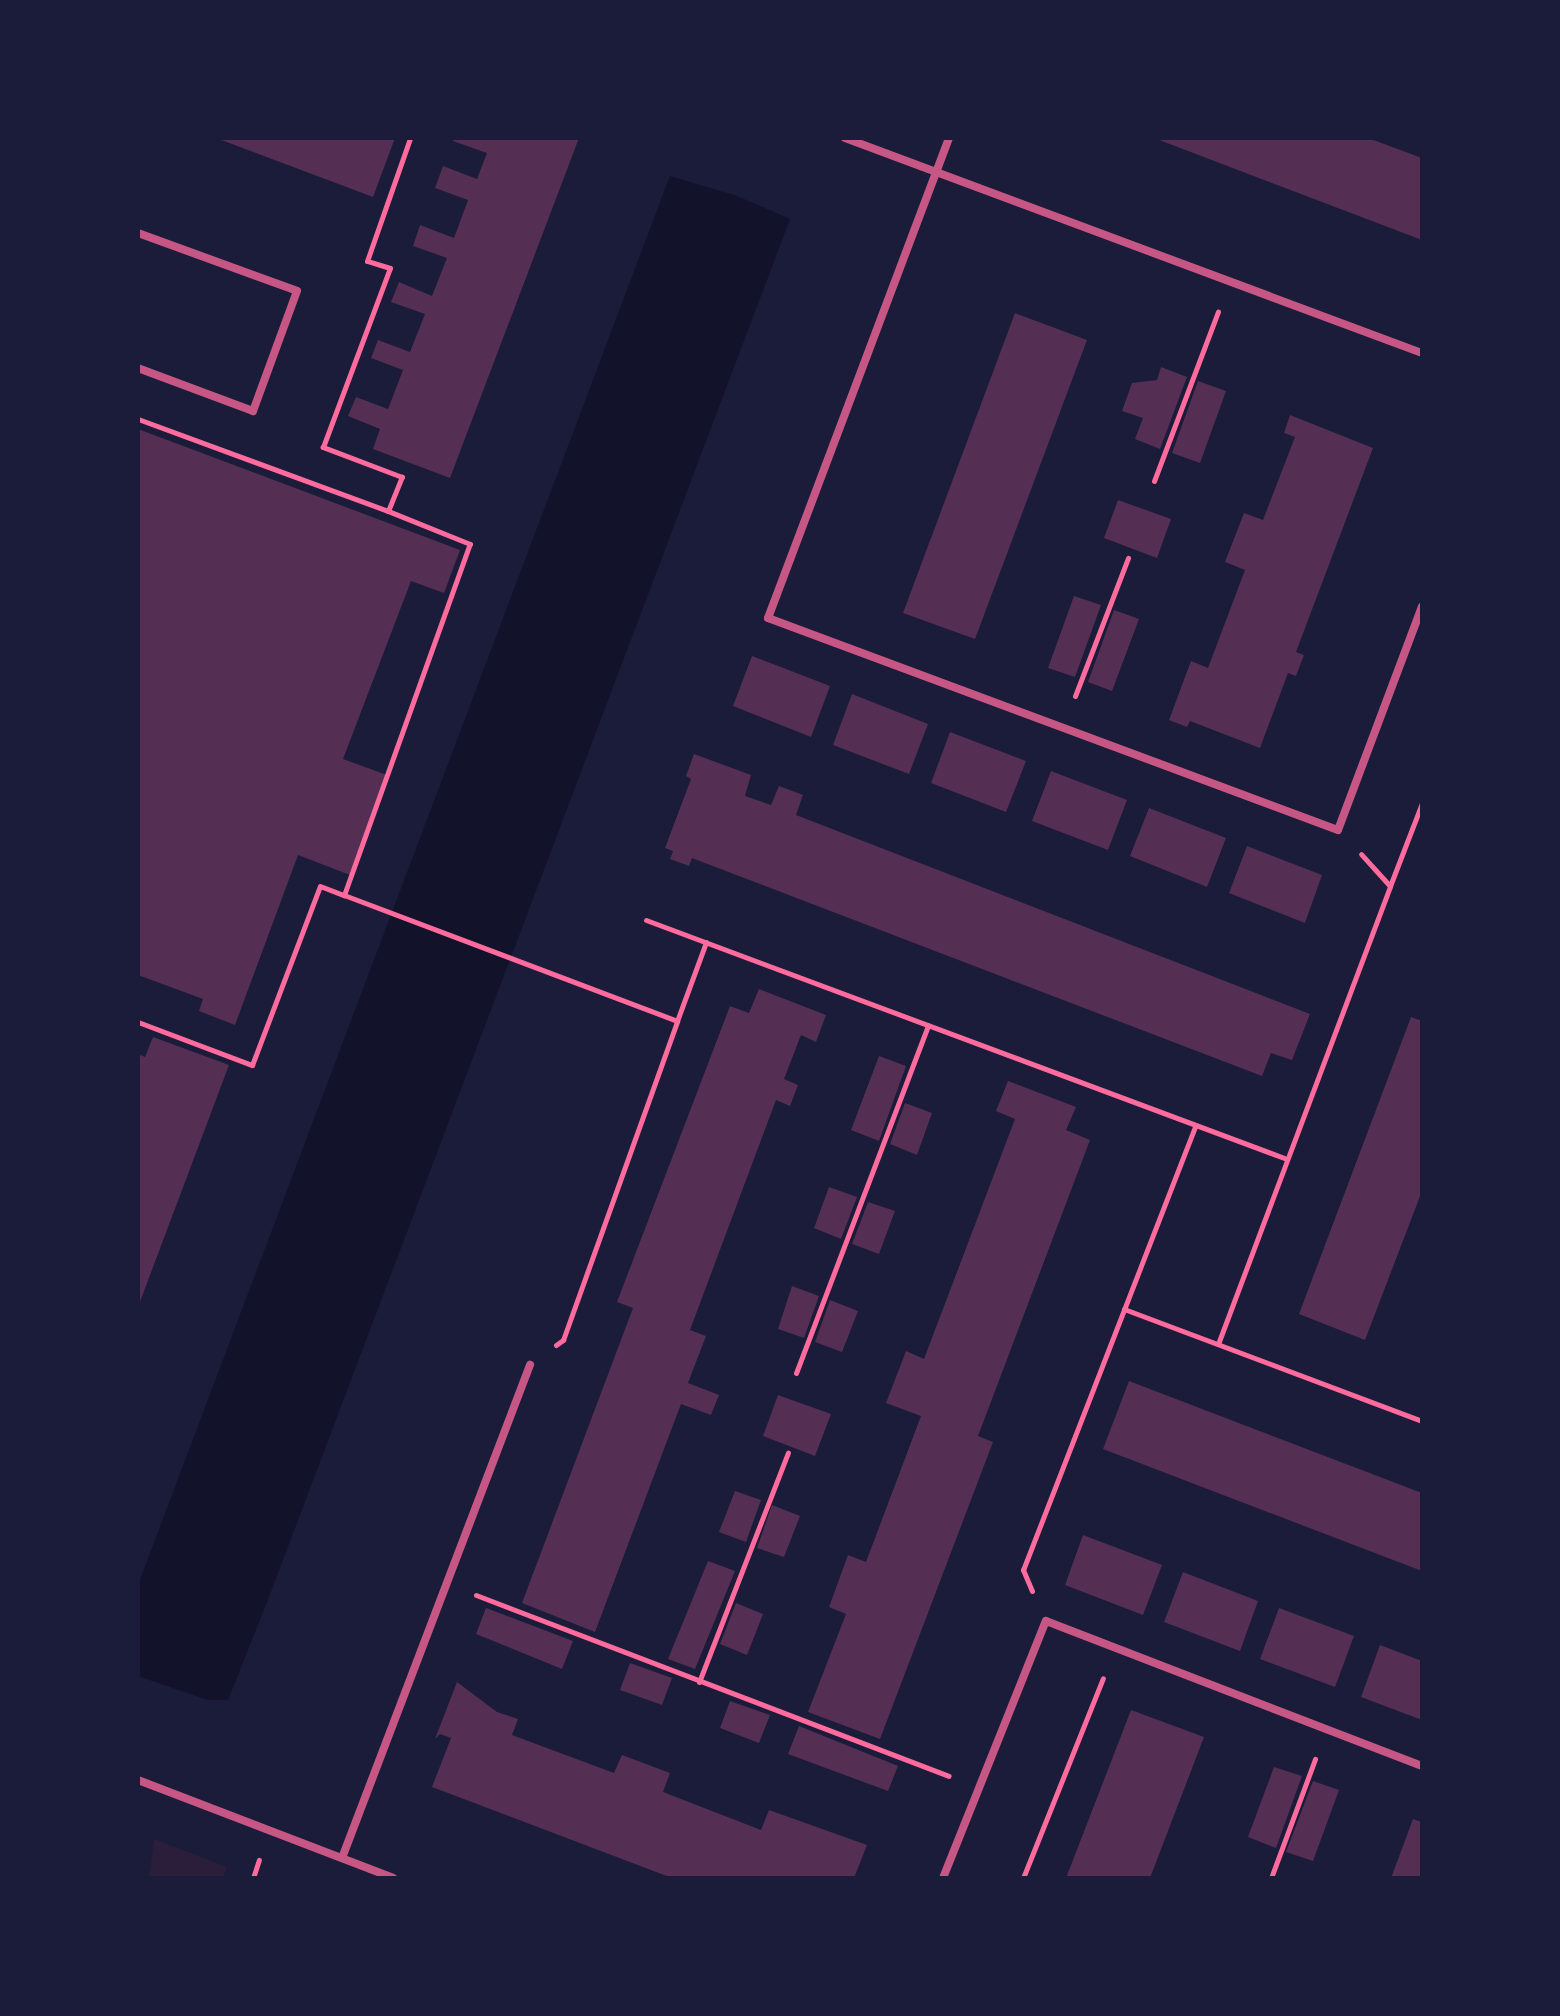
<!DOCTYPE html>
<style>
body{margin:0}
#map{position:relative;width:1560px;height:2016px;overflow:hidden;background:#1b1b3a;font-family:Commissioner,sans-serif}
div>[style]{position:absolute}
.green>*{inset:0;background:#2a1e3b}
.water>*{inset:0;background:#12122b}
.building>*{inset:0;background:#542f53}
.path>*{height:5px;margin:-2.5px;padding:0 2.5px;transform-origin:2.5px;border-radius:2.5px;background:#ff6b9d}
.minor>*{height:8px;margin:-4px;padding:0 4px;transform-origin:4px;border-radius:4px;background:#c65784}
span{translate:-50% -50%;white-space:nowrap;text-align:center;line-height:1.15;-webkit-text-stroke:8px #1b1b3a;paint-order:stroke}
.frame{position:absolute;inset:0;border:140px solid #1b1b3a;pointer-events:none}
</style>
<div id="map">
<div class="green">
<div style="clip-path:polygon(154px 1839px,227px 1867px,223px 1878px,149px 1878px)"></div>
</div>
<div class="water">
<div style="clip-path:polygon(670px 176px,737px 196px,790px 219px,267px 1602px,228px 1700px,208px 1700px,138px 1676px,138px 1585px)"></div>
</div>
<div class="building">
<div style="clip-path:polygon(216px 138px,395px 138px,373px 197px)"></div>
<div style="clip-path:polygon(454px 138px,579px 138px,450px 478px,373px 449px,380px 429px,348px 416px,356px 397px,388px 409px,403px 370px,371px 358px,378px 340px,410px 352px,425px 314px,391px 302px,399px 282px,432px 296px,447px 258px,413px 246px,420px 225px,454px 238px,468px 200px,435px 188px,443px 166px,477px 179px,487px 153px,453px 141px)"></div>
<div style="clip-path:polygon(1154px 138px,1368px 138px,1422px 158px,1422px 240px)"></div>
<div style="clip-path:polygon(1015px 313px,1087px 340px,975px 639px,903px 613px)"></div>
<div style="clip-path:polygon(1161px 367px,1187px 377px,1160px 449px,1135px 439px,1143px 418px,1122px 411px,1132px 383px,1157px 380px)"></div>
<div style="clip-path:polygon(1198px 381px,1226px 391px,1200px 463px,1172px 453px)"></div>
<div style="clip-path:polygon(1290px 415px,1373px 448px,1296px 652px,1304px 655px,1296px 676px,1288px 673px,1260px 748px,1190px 721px,1187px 727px,1169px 720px,1191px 661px,1208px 668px,1245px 570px,1225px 562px,1244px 513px,1263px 520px,1295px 437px,1284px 433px)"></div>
<div style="clip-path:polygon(138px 429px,460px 550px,444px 593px,411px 581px,343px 759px,387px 775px,350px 875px,298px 855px,235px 1025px,199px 1011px,203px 999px,138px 975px)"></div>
<div style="clip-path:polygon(1118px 500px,1171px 519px,1157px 558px,1104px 538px)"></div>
<div style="clip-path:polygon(1074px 596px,1101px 605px,1075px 677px,1048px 668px)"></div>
<div style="clip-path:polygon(1114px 610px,1139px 619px,1112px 691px,1088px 682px)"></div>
<div style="clip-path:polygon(752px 656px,830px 686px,811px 737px,733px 706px)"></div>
<div style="clip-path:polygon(852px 694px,928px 724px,909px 774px,833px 745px)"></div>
<div style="clip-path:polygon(950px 732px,1026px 761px,1006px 812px,931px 783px)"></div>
<div style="clip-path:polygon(694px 754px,751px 775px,745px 796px,771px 805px,779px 786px,803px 795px,796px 815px,1310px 1014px,1292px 1060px,1271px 1053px,1262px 1076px,718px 868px,692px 858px,689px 866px,670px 859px,673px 851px,665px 848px,691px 779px,686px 776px)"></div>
<div style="clip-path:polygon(1051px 771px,1127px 800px,1108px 850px,1032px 821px)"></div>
<div style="clip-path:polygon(1149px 808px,1226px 838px,1207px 887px,1130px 856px)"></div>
<div style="clip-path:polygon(1247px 846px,1322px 875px,1305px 923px,1229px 893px)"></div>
<div style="clip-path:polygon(759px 989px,826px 1015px,816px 1042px,801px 1035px,784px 1079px,798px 1085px,790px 1106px,776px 1100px,690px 1330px,706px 1336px,688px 1383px,719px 1395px,711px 1415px,681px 1404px,595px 1632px,522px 1603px,633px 1308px,617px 1302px,730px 1006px,749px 1013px)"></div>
<div style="clip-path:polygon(1411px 1017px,1422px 1021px,1422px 1191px,1365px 1340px,1299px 1314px)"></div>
<div style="clip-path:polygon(153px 1037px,229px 1065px,138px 1307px,138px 1054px,145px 1057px)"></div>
<div style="clip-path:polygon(879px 1056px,906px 1066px,879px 1141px,851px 1130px)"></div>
<div style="clip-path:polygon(1008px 1081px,1076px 1107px,1066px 1130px,1090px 1140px,978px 1436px,993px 1442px,880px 1739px,808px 1712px,846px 1614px,829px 1607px,848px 1555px,866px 1562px,921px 1416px,886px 1403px,906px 1351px,924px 1359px,1015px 1119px,996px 1111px)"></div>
<div style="clip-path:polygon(905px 1103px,932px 1113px,917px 1155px,890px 1144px)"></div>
<div style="clip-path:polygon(829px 1187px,857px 1197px,841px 1239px,814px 1228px)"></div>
<div style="clip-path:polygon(868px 1202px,895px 1211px,879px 1254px,852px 1244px)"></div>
<div style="clip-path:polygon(792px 1286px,819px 1296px,804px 1338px,778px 1329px)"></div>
<div style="clip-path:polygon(830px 1300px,858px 1311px,842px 1352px,815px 1342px)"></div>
<div style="clip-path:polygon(1129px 1381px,1422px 1493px,1422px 1571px,1103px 1449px)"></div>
<div style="clip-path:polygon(778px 1395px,831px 1414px,815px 1456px,763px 1436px)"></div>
<div style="clip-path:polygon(735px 1491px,761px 1500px,746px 1542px,719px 1532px)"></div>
<div style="clip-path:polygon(772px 1505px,800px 1516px,784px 1557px,757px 1548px)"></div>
<div style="clip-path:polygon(1083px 1535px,1162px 1565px,1143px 1615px,1065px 1585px)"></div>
<div style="clip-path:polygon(708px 1561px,735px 1571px,695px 1669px,668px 1659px)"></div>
<div style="clip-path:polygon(1183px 1572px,1258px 1601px,1240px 1651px,1164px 1622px)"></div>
<div style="clip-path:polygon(736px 1603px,763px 1614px,747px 1655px,720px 1644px)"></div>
<div style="clip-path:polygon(486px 1608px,573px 1641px,562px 1669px,476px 1634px)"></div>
<div style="clip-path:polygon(1279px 1608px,1354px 1636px,1335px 1687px,1260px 1659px)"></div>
<div style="clip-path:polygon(1380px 1645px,1422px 1661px,1422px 1720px,1361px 1697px)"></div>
<div style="clip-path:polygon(630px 1663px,672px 1678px,662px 1705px,620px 1690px)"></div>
<div style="clip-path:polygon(457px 1682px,497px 1712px,518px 1719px,512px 1735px,614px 1773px,622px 1755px,670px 1773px,663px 1792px,761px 1830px,769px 1810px,867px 1845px,854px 1878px,672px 1878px,432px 1787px,451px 1738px,440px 1734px,435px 1739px)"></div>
<div style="clip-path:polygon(730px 1701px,770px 1715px,759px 1743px,720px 1728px)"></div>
<div style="clip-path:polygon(1131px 1710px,1204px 1737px,1150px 1878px,1066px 1878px)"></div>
<div style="clip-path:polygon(799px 1726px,898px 1766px,888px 1791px,788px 1754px)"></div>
<div style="clip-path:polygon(1274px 1767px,1302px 1776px,1276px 1848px,1248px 1837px)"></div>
<div style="clip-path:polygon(1313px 1781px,1339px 1790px,1313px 1861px,1286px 1852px)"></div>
<div style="clip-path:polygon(1413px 1819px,1422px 1822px,1422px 1878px,1391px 1878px)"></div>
</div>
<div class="path">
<div style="left:138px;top:419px;width:266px;rotate:20.2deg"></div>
<div style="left:388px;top:511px;width:37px;rotate:-68deg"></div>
<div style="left:402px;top:477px;width:85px;rotate:-159.2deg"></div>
<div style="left:323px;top:447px;width:191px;rotate:-69.5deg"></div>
<div style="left:390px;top:268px;width:24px;rotate:-163deg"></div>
<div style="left:367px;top:261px;width:130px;rotate:-70.7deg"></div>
<div style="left:1154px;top:481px;width:181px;rotate:-69.3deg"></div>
<div style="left:1075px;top:696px;width:148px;rotate:-69deg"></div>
<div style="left:1390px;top:886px;width:89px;rotate:-68.9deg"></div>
<div style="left:344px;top:895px;width:356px;rotate:20.7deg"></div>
<div style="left:677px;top:1021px;width:84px;rotate:-69.8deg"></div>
<div style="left:646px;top:920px;width:684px;rotate:20.45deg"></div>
<div style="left:138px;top:1022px;width:122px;rotate:20.7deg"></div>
<div style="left:252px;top:1065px;width:191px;rotate:-69.2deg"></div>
<div style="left:320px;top:886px;width:26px;rotate:21deg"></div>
<div style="left:344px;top:895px;width:373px;rotate:-70.3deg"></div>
<div style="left:470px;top:544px;width:88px;rotate:-158.1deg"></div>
<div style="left:1124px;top:1309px;width:318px;rotate:20.6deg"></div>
<div style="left:1218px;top:1344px;width:489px;rotate:-69.4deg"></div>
<div style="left:1390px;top:886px;width:43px;rotate:-132.2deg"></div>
<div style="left:556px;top:1345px;width:9px;rotate:-36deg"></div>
<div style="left:563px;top:1340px;width:339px;rotate:-70.3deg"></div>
<div style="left:796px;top:1373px;width:372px;rotate:-69.2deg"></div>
<div style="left:1032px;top:1591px;width:23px;rotate:-113deg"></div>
<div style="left:1023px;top:1570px;width:477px;rotate:-68.8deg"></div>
<div style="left:476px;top:1595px;width:506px;rotate:20.94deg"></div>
<div style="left:699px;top:1682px;width:246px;rotate:-68.8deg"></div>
<div style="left:253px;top:1878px;width:19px;rotate:-72deg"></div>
<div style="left:1023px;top:1878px;width:215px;rotate:-68.2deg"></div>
<div style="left:1271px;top:1878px;width:127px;rotate:-69.7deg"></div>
</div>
<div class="minor">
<div style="left:845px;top:138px;width:616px;rotate:20.44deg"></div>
<div style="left:949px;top:138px;width:513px;rotate:110.66deg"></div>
<div style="left:768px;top:618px;width:608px;rotate:20.4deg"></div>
<div style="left:1338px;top:830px;width:239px;rotate:-69.4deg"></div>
<div style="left:138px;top:233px;width:169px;rotate:20deg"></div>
<div style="left:297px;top:291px;width:128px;rotate:110.1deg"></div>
<div style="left:253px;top:411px;width:123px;rotate:-159.5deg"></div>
<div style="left:138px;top:1780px;width:273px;rotate:21deg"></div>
<div style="left:342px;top:1858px;width:528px;rotate:-69.13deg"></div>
<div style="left:943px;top:1878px;width:277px;rotate:-68.2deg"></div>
<div style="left:1046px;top:1621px;width:403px;rotate:21.1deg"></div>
</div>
<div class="frame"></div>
</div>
